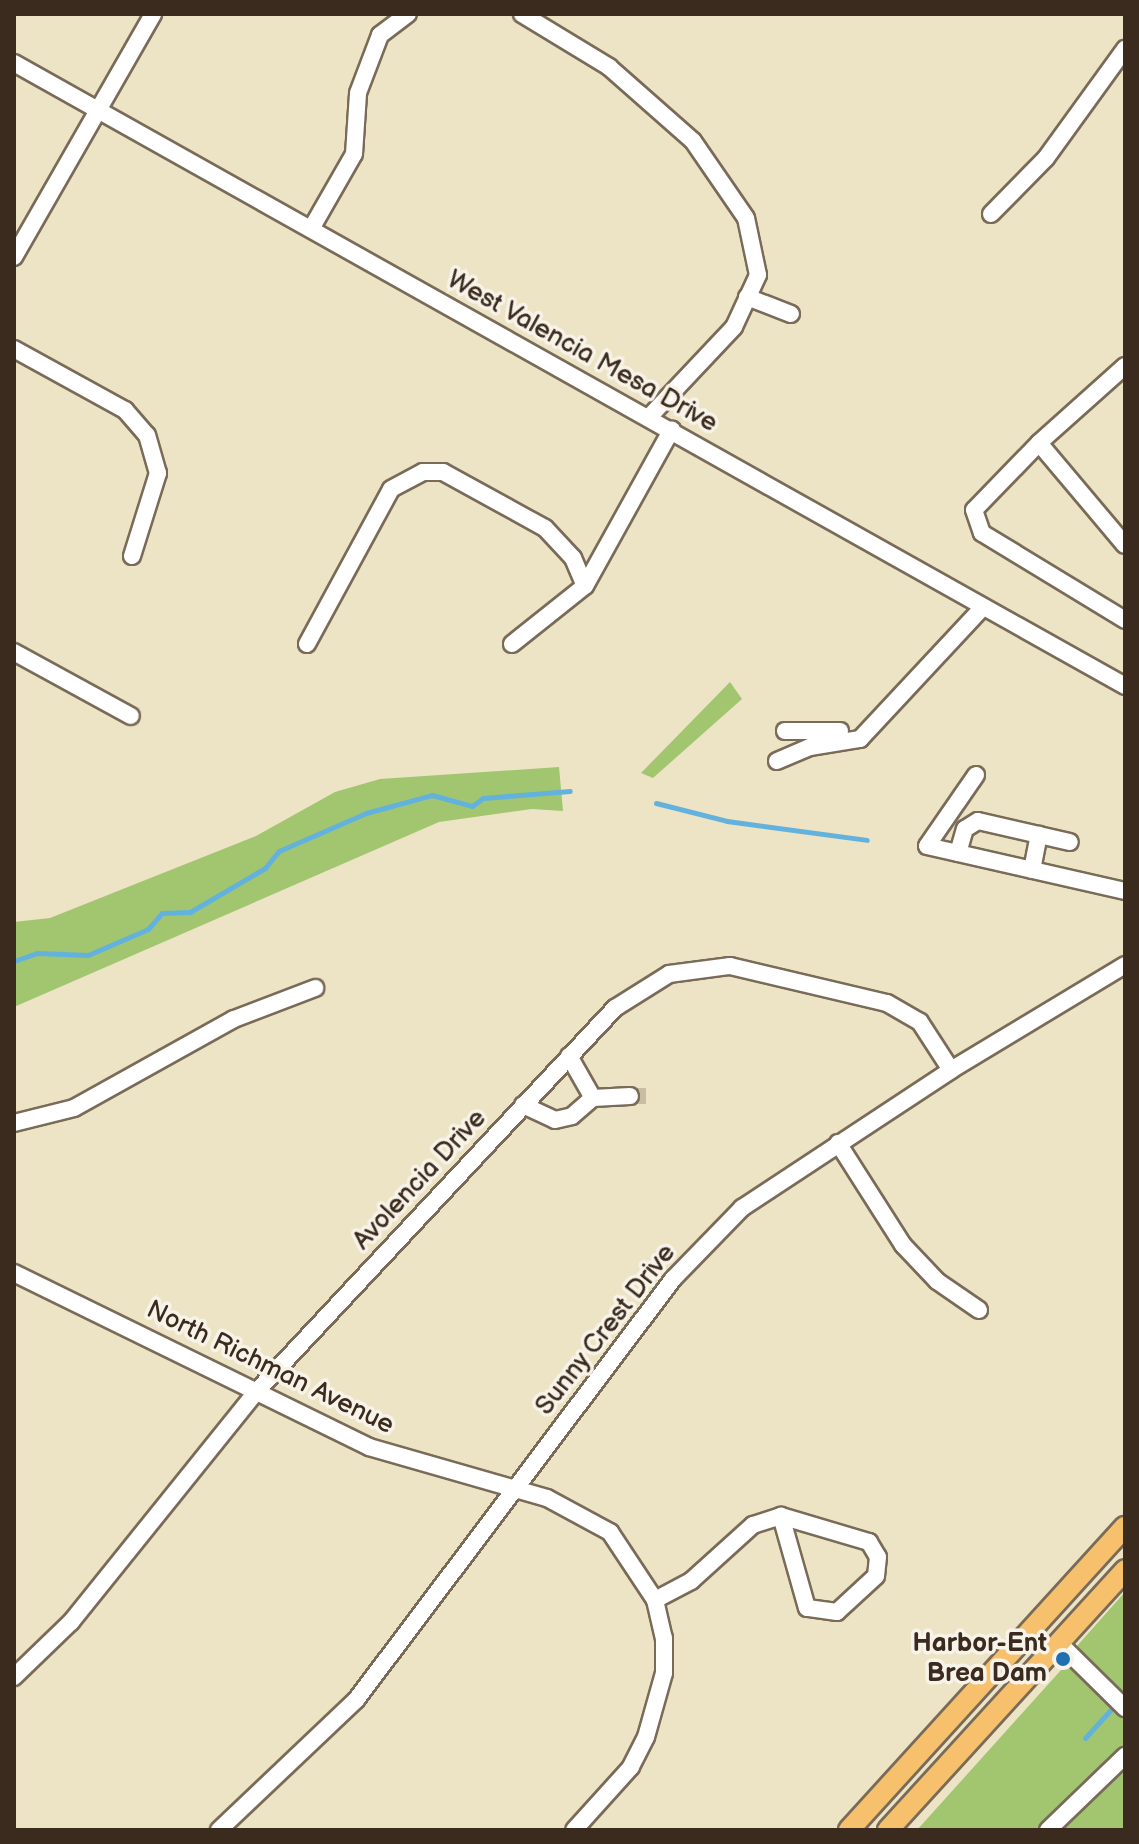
<!DOCTYPE html>
<style>
body{margin:0}
#map{position:relative;width:1139px;height:1844px;overflow:hidden;background:#ede3c5;font-family:"Balsamiq Sans",sans-serif}
div>[style]{position:absolute}
.green>*{inset:0;background:#a2c670}
.stream>*{height:5px;margin:-2.5px;padding:0 2.5px;transform-origin:2.5px;border-radius:2.5px;background:#63b2dd}
.minor-tunnel>*{height:16px;margin-top:-8px;transform-origin:0;background:repeating-linear-gradient(90deg,#c9bea4 0 16px,transparent 0 24px)}
.roads{filter:drop-shadow(2px 0 #796b58) drop-shadow(-2px 0 #796b58) drop-shadow(0 2px #796b58) drop-shadow(0 -2px #796b58)}
.minor>*{height:16px;margin:-8px;padding:0 8px;transform-origin:8px;border-radius:8px;background:#fff}
.major>*{height:20px;margin:-10px;padding:0 10px;transform-origin:10px;border-radius:10px;background:#f7c06c}
.dots>*{width:22px;height:22px;translate:-50% -50%;box-sizing:border-box;border:4px solid #f7f3e8;border-radius:50%}
span{translate:-50% -50%;white-space:nowrap;text-align:center;line-height:1.15;-webkit-text-stroke:7px #f7f3e8;paint-order:stroke}
.street-label{font-size:26px;color:#3b2a1e}
.poi-label{font-size:26px;color:#3b2a1e;font-weight:700}
.right{translate:-100% -50%;text-align:right}
.frame{position:absolute;inset:0;border:16px solid #3b2a1e;pointer-events:none}
</style>
<div id="map">
<div class="green">
<div style="clip-path:polygon(730px 682px,742px 699px,653px 778px,641px 773px)"></div>
<div style="clip-path:polygon(559px 767px,563px 811px,532px 809px,439px 822px,14px 1007px,14px 922px,50px 918px,256px 836px,335px 792px,380px 779px)"></div>
<div style="clip-path:polygon(1125px 1592px,1125px 1830px,917px 1830px,1080px 1649px,1077px 1646px)"></div>
</div>
<div class="stream">
<div style="left:656px;top:803px;width:73px;rotate:14.2deg"></div>
<div style="left:727px;top:821px;width:141px;rotate:7.7deg"></div>
<div style="left:14px;top:961px;width:24px;rotate:-19deg"></div>
<div style="left:37px;top:953px;width:51px;rotate:2.2deg"></div>
<div style="left:88px;top:955px;width:65px;rotate:-23.4deg"></div>
<div style="left:148px;top:929px;width:21px;rotate:-49deg"></div>
<div style="left:162px;top:913px;width:28px;rotate:-2deg"></div>
<div style="left:190px;top:912px;width:87px;rotate:-30.4deg"></div>
<div style="left:265px;top:868px;width:22px;rotate:-51deg"></div>
<div style="left:279px;top:851px;width:95px;rotate:-23.6deg"></div>
<div style="left:366px;top:813px;width:68px;rotate:-15.3deg"></div>
<div style="left:432px;top:795px;width:41px;rotate:15.4deg"></div>
<div style="left:472px;top:806px;width:14px;rotate:-36deg"></div>
<div style="left:483px;top:798px;width:87px;rotate:-4.6deg"></div>
<div style="left:1085px;top:1738px;width:59px;rotate:-47.7deg"></div>
</div>
<div class="minor-tunnel">
<div style="left:630px;top:1096px;width:20px"></div>
</div>
<div class="roads">
<div class="minor">
<div style="left:522px;top:14px;width:102px;rotate:31.3deg"></div>
<div style="left:609px;top:67px;width:112px;rotate:41.4deg"></div>
<div style="left:693px;top:141px;width:93px;rotate:55.5deg"></div>
<div style="left:746px;top:218px;width:58px;rotate:78.1deg"></div>
<div style="left:758px;top:275px;width:57px;rotate:114.8deg"></div>
<div style="left:734px;top:327px;width:122px;rotate:133.3deg"></div>
<div style="left:14px;top:63px;width:1274px;rotate:29.28deg"></div>
<div style="left:991px;top:214px;width:78px;rotate:-45.5deg"></div>
<div style="left:1046px;top:158px;width:135px;rotate:-54.1deg"></div>
<div style="left:311px;top:229px;width:86px;rotate:-60.2deg"></div>
<div style="left:354px;top:154px;width:61px;rotate:-86.2deg"></div>
<div style="left:358px;top:93px;width:62px;rotate:-69.2deg"></div>
<div style="left:380px;top:35px;width:35px;rotate:-37deg"></div>
<div style="left:14px;top:257px;width:280px;rotate:-60.2deg"></div>
<div style="left:747px;top:297px;width:47px;rotate:21.1deg"></div>
<div style="left:14px;top:349px;width:127px;rotate:28.8deg"></div>
<div style="left:125px;top:410px;width:33px;rotate:49deg"></div>
<div style="left:147px;top:435px;width:40px;rotate:74deg"></div>
<div style="left:158px;top:473px;width:87px;rotate:107.4deg"></div>
<div style="left:1125px;top:366px;width:115px;rotate:138.2deg"></div>
<div style="left:1039px;top:443px;width:133px;rotate:49.9deg"></div>
<div style="left:1039px;top:443px;width:93px;rotate:134.1deg"></div>
<div style="left:974px;top:510px;width:24px;rotate:71deg"></div>
<div style="left:982px;top:533px;width:167px;rotate:31.3deg"></div>
<div style="left:307px;top:644px;width:176px;rotate:-61.5deg"></div>
<div style="left:391px;top:489px;width:36px;rotate:-28deg"></div>
<div style="left:423px;top:472px;width:20px"></div>
<div style="left:443px;top:472px;width:116px;rotate:28.8deg"></div>
<div style="left:545px;top:528px;width:41px;rotate:47deg"></div>
<div style="left:573px;top:558px;width:30px;rotate:67deg"></div>
<div style="left:512px;top:644px;width:93px;rotate:-38.5deg"></div>
<div style="left:585px;top:586px;width:179px;rotate:-61deg"></div>
<div style="left:14px;top:652px;width:133px;rotate:28.7deg"></div>
<div style="left:785px;top:731px;width:55px"></div>
<div style="left:777px;top:761px;width:36px;rotate:-23deg"></div>
<div style="left:810px;top:747px;width:51px;rotate:-9.1deg"></div>
<div style="left:860px;top:739px;width:180px;rotate:-47deg"></div>
<div style="left:976px;top:775px;width:86px;rotate:124.6deg"></div>
<div style="left:927px;top:846px;width:203px;rotate:12.8deg"></div>
<div style="left:958px;top:853px;width:25px;rotate:-74deg"></div>
<div style="left:965px;top:829px;width:15px;rotate:-32deg"></div>
<div style="left:978px;top:821px;width:94px;rotate:12.9deg"></div>
<div style="left:1032px;top:870px;width:36px;rotate:-79deg"></div>
<div style="left:569px;top:1056px;width:48px;rotate:60.3deg"></div>
<div style="left:593px;top:1098px;width:37px;rotate:-3deg"></div>
<div style="left:523px;top:1105px;width:35px;rotate:25deg"></div>
<div style="left:555px;top:1120px;width:17px;rotate:-13deg"></div>
<div style="left:572px;top:1116px;width:28px;rotate:-41deg"></div>
<div style="left:14px;top:1123px;width:62px;rotate:-14deg"></div>
<div style="left:74px;top:1108px;width:183px;rotate:-29.1deg"></div>
<div style="left:234px;top:1019px;width:87px;rotate:-20.9deg"></div>
<div style="left:838px;top:1143px;width:121px;rotate:57.5deg"></div>
<div style="left:903px;top:1245px;width:50px;rotate:46.6deg"></div>
<div style="left:937px;top:1281px;width:51px;rotate:34.6deg"></div>
<div style="left:14px;top:1273px;width:395px;rotate:26.1deg"></div>
<div style="left:369px;top:1447px;width:185px;rotate:16deg"></div>
<div style="left:547px;top:1498px;width:72px;rotate:28.4deg"></div>
<div style="left:610px;top:1532px;width:82px;rotate:56.5deg"></div>
<div style="left:655px;top:1600px;width:39px;rotate:77deg"></div>
<div style="left:664px;top:1638px;width:35px;rotate:90deg"></div>
<div style="left:664px;top:1673px;width:66px;rotate:105.7deg"></div>
<div style="left:646px;top:1737px;width:34px;rotate:117deg"></div>
<div style="left:631px;top:1767px;width:85px;rotate:132.1deg"></div>
<div style="left:655px;top:1600px;width:41px;rotate:-27.8deg"></div>
<div style="left:691px;top:1581px;width:84px;rotate:-42.1deg"></div>
<div style="left:753px;top:1525px;width:29px;rotate:-18deg"></div>
<div style="left:781px;top:1516px;width:92px;rotate:16.5deg"></div>
<div style="left:869px;top:1542px;width:17px;rotate:59deg"></div>
<div style="left:878px;top:1557px;width:19px;rotate:96deg"></div>
<div style="left:876px;top:1576px;width:53px;rotate:137.3deg"></div>
<div style="left:837px;top:1612px;width:30px;rotate:-172deg"></div>
<div style="left:807px;top:1608px;width:96px;rotate:-105.8deg"></div>
<div style="left:1059px;top:1643px;width:93px;rotate:44.6deg"></div>
<div style="left:14px;top:1677px;width:79px;rotate:-44deg"></div>
<div style="left:71px;top:1622px;width:294px;rotate:-51.2deg"></div>
<div style="left:255px;top:1393px;width:527px;rotate:-46.92deg"></div>
<div style="left:615px;top:1008px;width:64px;rotate:-32.2deg"></div>
<div style="left:669px;top:974px;width:62px;rotate:-7.5deg"></div>
<div style="left:730px;top:966px;width:161px;rotate:13.3deg"></div>
<div style="left:887px;top:1003px;width:38px;rotate:30deg"></div>
<div style="left:920px;top:1022px;width:57px;rotate:57.1deg"></div>
<div style="left:219px;top:1830px;width:189px;rotate:-43.5deg"></div>
<div style="left:356px;top:1700px;width:527px;rotate:-53.02deg"></div>
<div style="left:673px;top:1279px;width:99px;rotate:-45.8deg"></div>
<div style="left:742px;top:1208px;width:250px;rotate:-33.4deg"></div>
<div style="left:951px;top:1070px;width:203px;rotate:-31.1deg"></div>
<div style="left:1048px;top:1830px;width:107px;rotate:-43.9deg"></div>
</div>
<div class="major">
<div style="left:849px;top:1830px;width:410px;rotate:-47.7deg"></div>
<div style="left:888px;top:1830px;width:352px;rotate:-47.6deg"></div>
</div>
</div>
<div class="dots">
<div style="left:1063px;top:1659px;background:#1f6fb2"></div>
</div>
<div class="street-label">
<span style="left:582px;top:352px;rotate:29deg">West Valencia Mesa Drive</span>
<span style="left:420px;top:1180px;rotate:-47deg">Avolencia Drive</span>
<span style="left:606px;top:1330px;rotate:-52deg">Sunny Crest Drive</span>
<span style="left:270px;top:1368px;rotate:26deg">North Richman Avenue</span>
</div>
<div class="poi-label">
<span class="right" style="left:1047px;top:1659px">Harbor-Ent<br>Brea Dam</span>
</div>
<div class="frame"></div>
</div>
